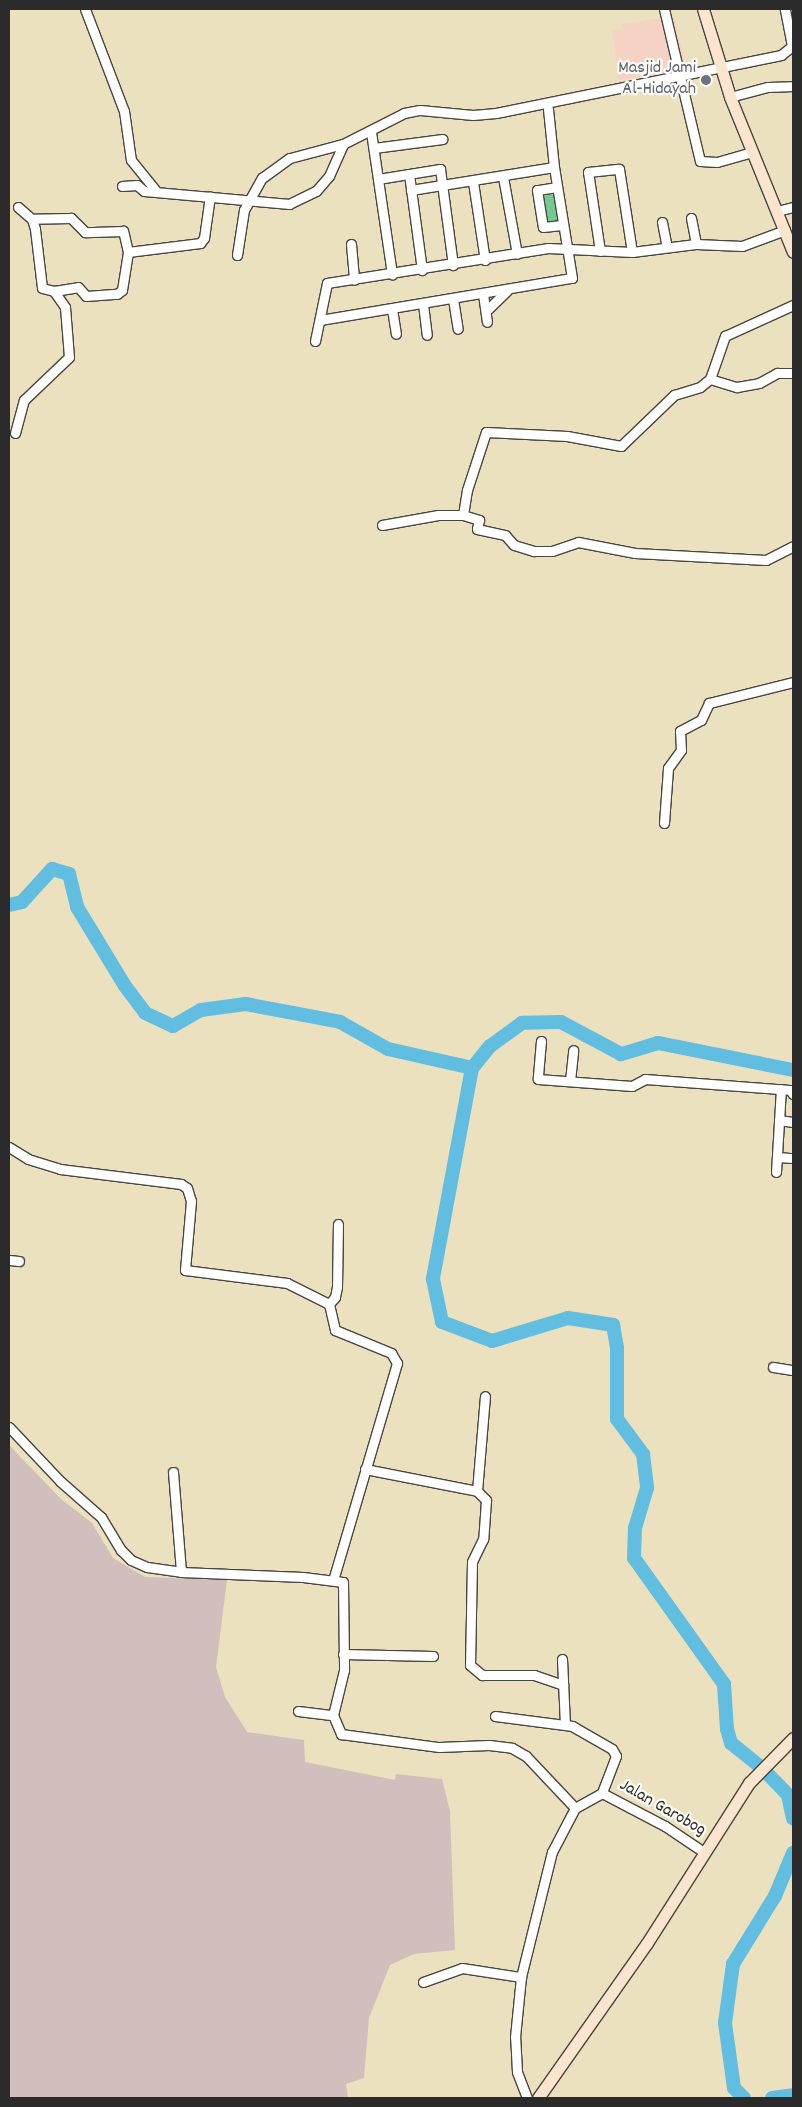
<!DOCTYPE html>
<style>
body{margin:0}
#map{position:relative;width:802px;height:2107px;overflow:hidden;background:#ece1be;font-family:Dekko,sans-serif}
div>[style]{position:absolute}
.built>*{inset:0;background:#f6d2c4}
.industrial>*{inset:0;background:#d1bfbe}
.green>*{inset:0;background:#72ca90}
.river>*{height:14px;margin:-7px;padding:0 7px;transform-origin:7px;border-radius:7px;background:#62bee0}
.roads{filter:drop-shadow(1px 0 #484641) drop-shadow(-1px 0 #484641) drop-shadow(0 1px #484641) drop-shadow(0 -1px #484641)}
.street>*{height:9px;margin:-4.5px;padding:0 4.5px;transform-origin:4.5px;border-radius:4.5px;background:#fff}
.secondary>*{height:11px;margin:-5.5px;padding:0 5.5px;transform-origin:5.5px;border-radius:5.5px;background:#fbe5cf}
.dots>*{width:14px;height:14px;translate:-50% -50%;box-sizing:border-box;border:2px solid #fdfcf7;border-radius:50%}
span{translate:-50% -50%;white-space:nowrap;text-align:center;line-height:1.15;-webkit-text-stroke:4.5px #fdfcf7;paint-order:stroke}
.worship-label{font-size:18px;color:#5b616d}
.right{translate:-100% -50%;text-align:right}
.street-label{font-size:18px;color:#2b2b2b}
.frame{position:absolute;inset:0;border:10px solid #2b2b2b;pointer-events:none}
</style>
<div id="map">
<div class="built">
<div style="clip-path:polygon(674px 16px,687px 69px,619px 80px,612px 30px,623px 29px,621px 24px)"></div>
</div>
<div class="industrial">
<div style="clip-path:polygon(9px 1445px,61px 1499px,92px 1523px,113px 1558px,145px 1577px,227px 1580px,216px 1667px,225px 1697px,247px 1732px,304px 1740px,305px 1762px,395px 1780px,396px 1774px,442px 1779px,450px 1811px,455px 1950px,414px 1954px,390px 1965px,369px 2018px,364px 2078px,346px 2084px,348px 2098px,9px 2098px)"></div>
</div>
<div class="green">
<div style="clip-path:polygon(556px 194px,559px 221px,544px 223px,540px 196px)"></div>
</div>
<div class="river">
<div style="left:9px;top:905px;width:13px;rotate:-13deg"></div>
<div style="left:22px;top:902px;width:45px;rotate:-47.7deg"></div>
<div style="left:52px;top:869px;width:18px;rotate:16deg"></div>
<div style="left:69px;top:874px;width:34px;rotate:76deg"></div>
<div style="left:77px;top:907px;width:92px;rotate:58.7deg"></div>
<div style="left:125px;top:986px;width:34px;rotate:53deg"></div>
<div style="left:145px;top:1013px;width:31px;rotate:25deg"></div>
<div style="left:173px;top:1026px;width:32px;rotate:-30deg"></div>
<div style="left:201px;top:1010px;width:45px;rotate:-7.6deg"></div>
<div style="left:246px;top:1004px;width:96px;rotate:10.8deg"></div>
<div style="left:340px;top:1022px;width:55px;rotate:29.4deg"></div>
<div style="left:388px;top:1049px;width:86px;rotate:12.7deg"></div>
<div style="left:793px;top:1070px;width:138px;rotate:-168.7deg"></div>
<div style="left:658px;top:1043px;width:39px;rotate:163deg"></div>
<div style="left:621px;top:1054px;width:68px;rotate:-151.9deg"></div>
<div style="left:561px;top:1022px;width:39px;rotate:179deg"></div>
<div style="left:522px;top:1023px;width:39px;rotate:144deg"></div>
<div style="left:490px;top:1046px;width:28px;rotate:129deg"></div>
<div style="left:472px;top:1068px;width:215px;rotate:100.5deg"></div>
<div style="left:433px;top:1279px;width:44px;rotate:78.2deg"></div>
<div style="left:442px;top:1322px;width:53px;rotate:20.8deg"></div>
<div style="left:492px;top:1341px;width:79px;rotate:-16.8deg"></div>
<div style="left:568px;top:1318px;width:46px;rotate:8.8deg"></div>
<div style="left:613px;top:1325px;width:23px;rotate:80deg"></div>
<div style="left:617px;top:1348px;width:71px;rotate:90deg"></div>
<div style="left:617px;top:1419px;width:44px;rotate:53.4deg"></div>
<div style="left:643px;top:1454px;width:34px;rotate:83deg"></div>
<div style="left:647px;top:1488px;width:42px;rotate:106.7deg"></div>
<div style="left:635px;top:1528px;width:30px;rotate:92deg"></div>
<div style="left:634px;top:1558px;width:155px;rotate:54.5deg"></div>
<div style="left:724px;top:1684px;width:45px;rotate:86.2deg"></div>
<div style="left:727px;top:1729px;width:15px;rotate:74deg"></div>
<div style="left:731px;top:1743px;width:40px;rotate:39deg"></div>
<div style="left:762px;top:1768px;width:37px;rotate:46deg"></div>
<div style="left:788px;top:1795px;width:24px;rotate:78deg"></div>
<div style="left:744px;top:2098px;width:14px;rotate:-135deg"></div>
<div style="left:734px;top:2088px;width:66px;rotate:-97.9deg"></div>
<div style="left:725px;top:2023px;width:60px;rotate:-82.3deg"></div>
<div style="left:733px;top:1964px;width:80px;rotate:-58.3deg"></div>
<div style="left:775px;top:1896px;width:47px;rotate:-67.3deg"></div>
<div style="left:772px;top:2098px;width:21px;rotate:-8deg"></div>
</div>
<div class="roads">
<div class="street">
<div style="left:85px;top:9px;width:109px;rotate:69.1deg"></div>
<div style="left:124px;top:111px;width:49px;rotate:81.9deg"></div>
<div style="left:131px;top:160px;width:38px;rotate:51deg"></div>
<div style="left:664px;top:9px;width:156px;rotate:76.7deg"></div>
<div style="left:700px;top:161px;width:17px;rotate:3deg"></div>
<div style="left:717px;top:162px;width:37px;rotate:-16deg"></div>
<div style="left:730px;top:97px;width:39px;rotate:-15deg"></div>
<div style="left:768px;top:87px;width:25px;rotate:-2deg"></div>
<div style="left:548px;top:109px;width:58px;rotate:84.1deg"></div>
<div style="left:371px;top:132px;width:144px;rotate:81.6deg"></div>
<div style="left:374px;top:148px;width:69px;rotate:-7.5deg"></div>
<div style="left:409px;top:174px;width:97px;rotate:82.3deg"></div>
<div style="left:503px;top:177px;width:78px;rotate:79.7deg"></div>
<div style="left:378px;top:179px;width:63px;rotate:-9.2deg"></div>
<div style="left:440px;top:169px;width:97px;rotate:82.3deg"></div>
<div style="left:473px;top:182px;width:79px;rotate:81.3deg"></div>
<div style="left:122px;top:186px;width:15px;rotate:-4deg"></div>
<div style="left:137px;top:185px;width:9px;rotate:41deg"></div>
<div style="left:144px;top:191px;width:146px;rotate:5.1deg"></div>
<div style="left:289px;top:204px;width:30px;rotate:-26deg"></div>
<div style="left:316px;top:191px;width:20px;rotate:-49deg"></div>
<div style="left:329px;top:176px;width:35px;rotate:-66deg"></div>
<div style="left:343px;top:144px;width:68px;rotate:-26.9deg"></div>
<div style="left:404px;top:113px;width:16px;rotate:-11deg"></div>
<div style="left:420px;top:110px;width:53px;rotate:5.4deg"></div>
<div style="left:473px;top:115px;width:23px;rotate:-5deg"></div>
<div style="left:496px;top:113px;width:291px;rotate:-11.5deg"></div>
<div style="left:781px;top:55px;width:14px;rotate:-39deg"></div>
<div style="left:792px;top:46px;width:38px;rotate:-101deg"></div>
<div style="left:557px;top:187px;width:20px;rotate:171deg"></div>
<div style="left:537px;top:190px;width:37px;rotate:81deg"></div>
<div style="left:543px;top:227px;width:19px;rotate:-6deg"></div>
<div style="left:18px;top:207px;width:18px;rotate:41deg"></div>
<div style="left:32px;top:219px;width:10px;rotate:73deg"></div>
<div style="left:35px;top:229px;width:59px;rotate:83.2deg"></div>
<div style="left:42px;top:288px;width:12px;rotate:14deg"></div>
<div style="left:54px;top:291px;width:24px;rotate:-9deg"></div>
<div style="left:78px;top:287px;width:12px;rotate:48deg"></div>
<div style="left:86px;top:296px;width:31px;rotate:-4deg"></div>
<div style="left:117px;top:294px;width:6px;rotate:-39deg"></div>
<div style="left:122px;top:290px;width:38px;rotate:-81deg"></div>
<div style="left:128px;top:252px;width:22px;rotate:-103deg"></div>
<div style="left:123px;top:231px;width:38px;rotate:178deg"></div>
<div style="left:85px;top:232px;width:20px;rotate:-135deg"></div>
<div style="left:71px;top:218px;width:39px;rotate:179deg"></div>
<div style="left:777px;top:211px;width:16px;rotate:-14deg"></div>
<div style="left:691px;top:218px;width:26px;rotate:79deg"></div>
<div style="left:662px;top:222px;width:25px;rotate:79deg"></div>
<div style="left:351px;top:244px;width:36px;rotate:85deg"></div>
<div style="left:600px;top:251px;width:80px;rotate:-98.6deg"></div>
<div style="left:588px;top:172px;width:31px;rotate:-6deg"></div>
<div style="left:619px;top:169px;width:84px;rotate:81.1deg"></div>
<div style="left:128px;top:252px;width:73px;rotate:-7.1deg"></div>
<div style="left:200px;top:243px;width:6px;rotate:-51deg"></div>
<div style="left:204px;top:238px;width:42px;rotate:-81.9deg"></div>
<div style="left:237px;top:255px;width:46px;rotate:-81.2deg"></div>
<div style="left:244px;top:210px;width:37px;rotate:-61deg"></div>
<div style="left:262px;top:178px;width:34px;rotate:-36deg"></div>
<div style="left:290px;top:158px;width:55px;rotate:-14.8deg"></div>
<div style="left:483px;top:294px;width:28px;rotate:82deg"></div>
<div style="left:453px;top:299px;width:30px;rotate:81deg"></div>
<div style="left:423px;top:304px;width:31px;rotate:83deg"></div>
<div style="left:392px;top:309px;width:25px;rotate:81deg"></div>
<div style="left:486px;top:311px;width:29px;rotate:-44deg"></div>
<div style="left:320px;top:320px;width:255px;rotate:-9.5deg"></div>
<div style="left:572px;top:278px;width:112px;rotate:-99.2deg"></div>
<div style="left:554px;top:167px;width:145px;rotate:170.9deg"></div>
<div style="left:315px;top:341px;width:59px;rotate:-78.3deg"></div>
<div style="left:327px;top:283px;width:224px;rotate:-9deg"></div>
<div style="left:548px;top:248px;width:84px;rotate:2.7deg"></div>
<div style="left:632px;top:252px;width:64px;rotate:-7.1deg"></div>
<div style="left:696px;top:244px;width:46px;rotate:2.5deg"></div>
<div style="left:742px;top:246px;width:46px;rotate:-20.4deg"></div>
<div style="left:710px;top:379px;width:28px;rotate:17deg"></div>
<div style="left:737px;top:387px;width:22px;rotate:-10deg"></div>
<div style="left:759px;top:383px;width:21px;rotate:-29deg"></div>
<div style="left:777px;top:373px;width:16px"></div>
<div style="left:15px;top:433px;width:34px;rotate:-75deg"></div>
<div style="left:24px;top:400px;width:62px;rotate:-43.7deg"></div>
<div style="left:69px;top:357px;width:50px;rotate:-94.6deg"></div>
<div style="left:65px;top:307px;width:19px;rotate:-125deg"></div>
<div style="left:463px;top:515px;width:25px;rotate:-81deg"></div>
<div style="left:467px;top:490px;width:61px;rotate:-71.9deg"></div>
<div style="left:486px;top:432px;width:81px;rotate:2.8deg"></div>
<div style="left:567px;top:436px;width:55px;rotate:10.5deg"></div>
<div style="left:621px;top:446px;width:74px;rotate:-43.9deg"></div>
<div style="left:674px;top:395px;width:27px;rotate:-17deg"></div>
<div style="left:700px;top:387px;width:13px;rotate:-39deg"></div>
<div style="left:710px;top:379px;width:46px;rotate:-70.8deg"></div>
<div style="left:725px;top:336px;width:75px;rotate:-24.5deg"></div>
<div style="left:382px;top:525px;width:57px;rotate:-10.1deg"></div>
<div style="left:438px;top:515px;width:25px"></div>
<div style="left:463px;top:515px;width:17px;rotate:17deg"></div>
<div style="left:479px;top:520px;width:9px;rotate:103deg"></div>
<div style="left:477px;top:529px;width:29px;rotate:12deg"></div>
<div style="left:505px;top:535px;width:13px;rotate:48deg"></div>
<div style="left:514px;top:545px;width:21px;rotate:17deg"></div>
<div style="left:534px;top:551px;width:18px"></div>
<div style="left:552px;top:551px;width:28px;rotate:-19deg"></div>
<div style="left:578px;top:542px;width:58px;rotate:10.9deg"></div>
<div style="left:635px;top:553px;width:131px;rotate:3.1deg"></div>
<div style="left:766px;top:560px;width:30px;rotate:-27deg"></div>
<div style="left:664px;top:823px;width:55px;rotate:-85.8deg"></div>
<div style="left:668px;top:768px;width:22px;rotate:-54deg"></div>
<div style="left:681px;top:750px;width:19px;rotate:-93deg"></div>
<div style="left:680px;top:731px;width:24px;rotate:-28deg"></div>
<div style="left:701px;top:720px;width:19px;rotate:-65deg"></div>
<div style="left:709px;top:703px;width:87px;rotate:-14deg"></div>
<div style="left:541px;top:1041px;width:38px;rotate:95deg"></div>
<div style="left:538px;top:1079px;width:94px;rotate:4.3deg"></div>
<div style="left:632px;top:1086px;width:15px;rotate:-28deg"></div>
<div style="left:645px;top:1079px;width:145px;rotate:4.3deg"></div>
<div style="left:790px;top:1090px;width:5px;rotate:53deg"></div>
<div style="left:570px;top:1081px;width:31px;rotate:-84deg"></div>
<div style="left:779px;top:1120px;width:14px;rotate:8deg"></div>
<div style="left:9px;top:1147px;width:22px;rotate:32deg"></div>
<div style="left:28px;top:1159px;width:34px;rotate:17deg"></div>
<div style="left:60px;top:1169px;width:122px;rotate:7.1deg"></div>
<div style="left:181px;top:1184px;width:7px;rotate:34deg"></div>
<div style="left:187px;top:1188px;width:14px;rotate:73deg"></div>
<div style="left:191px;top:1201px;width:69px;rotate:95deg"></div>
<div style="left:185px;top:1270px;width:103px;rotate:7.3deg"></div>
<div style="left:287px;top:1283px;width:47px;rotate:26.6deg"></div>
<div style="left:329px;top:1304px;width:9px;rotate:-49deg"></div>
<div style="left:335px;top:1297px;width:10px;rotate:-79deg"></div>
<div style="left:337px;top:1287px;width:63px;rotate:-89.1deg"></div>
<div style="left:777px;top:1157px;width:16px;rotate:4deg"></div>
<div style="left:776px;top:1172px;width:83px;rotate:-86.6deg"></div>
<div style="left:9px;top:1260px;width:10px;rotate:6deg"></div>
<div style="left:329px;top:1304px;width:27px;rotate:77deg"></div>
<div style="left:335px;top:1330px;width:61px;rotate:22.3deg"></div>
<div style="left:391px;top:1353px;width:12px;rotate:59deg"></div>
<div style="left:397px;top:1363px;width:226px;rotate:106.4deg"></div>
<div style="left:773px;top:1367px;width:20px;rotate:9deg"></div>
<div style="left:9px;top:1427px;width:74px;rotate:46.6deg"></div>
<div style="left:60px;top:1481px;width:55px;rotate:41.3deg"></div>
<div style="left:101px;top:1517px;width:39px;rotate:59deg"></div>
<div style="left:121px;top:1550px;width:14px;rotate:45deg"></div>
<div style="left:131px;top:1560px;width:17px;rotate:24deg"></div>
<div style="left:147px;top:1567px;width:34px;rotate:8deg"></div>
<div style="left:181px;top:1572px;width:122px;rotate:2.3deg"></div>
<div style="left:303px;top:1577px;width:40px;rotate:7.1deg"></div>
<div style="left:343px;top:1582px;width:88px;rotate:89.3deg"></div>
<div style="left:344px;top:1670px;width:46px;rotate:103.7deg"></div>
<div style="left:333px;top:1715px;width:21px;rotate:67deg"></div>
<div style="left:341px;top:1734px;width:99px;rotate:7.6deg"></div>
<div style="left:439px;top:1747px;width:50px;rotate:-2.3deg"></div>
<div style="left:489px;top:1745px;width:23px;rotate:7deg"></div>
<div style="left:512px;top:1748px;width:16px;rotate:30deg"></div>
<div style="left:526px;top:1756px;width:71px;rotate:46.7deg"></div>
<div style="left:365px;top:1469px;width:114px;rotate:11.1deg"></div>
<div style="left:477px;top:1491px;width:13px;rotate:45deg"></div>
<div style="left:486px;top:1500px;width:39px;rotate:94deg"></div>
<div style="left:483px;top:1539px;width:25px;rotate:116deg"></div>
<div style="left:472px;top:1562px;width:103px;rotate:91.1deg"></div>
<div style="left:470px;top:1665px;width:16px;rotate:40deg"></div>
<div style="left:482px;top:1675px;width:52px"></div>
<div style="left:534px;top:1675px;width:31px;rotate:19deg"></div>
<div style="left:173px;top:1472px;width:100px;rotate:85.4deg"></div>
<div style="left:477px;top:1491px;width:95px;rotate:-85.2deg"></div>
<div style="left:343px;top:1654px;width:90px;rotate:1.3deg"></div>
<div style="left:562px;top:1659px;width:65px;rotate:87.4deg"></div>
<div style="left:298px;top:1711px;width:35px;rotate:7deg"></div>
<div style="left:495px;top:1716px;width:78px;rotate:7.4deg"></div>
<div style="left:572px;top:1726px;width:46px;rotate:29.9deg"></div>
<div style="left:612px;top:1749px;width:8px;rotate:60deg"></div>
<div style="left:616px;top:1756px;width:40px;rotate:111deg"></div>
<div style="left:575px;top:1808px;width:31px;rotate:-29deg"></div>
<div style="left:602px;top:1793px;width:71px;rotate:27.6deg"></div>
<div style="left:665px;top:1826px;width:48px;rotate:34deg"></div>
<div style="left:423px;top:1982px;width:41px;rotate:-19.7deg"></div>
<div style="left:462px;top:1968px;width:60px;rotate:8.7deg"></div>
<div style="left:527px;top:2098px;width:28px;rotate:-111deg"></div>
<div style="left:517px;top:2072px;width:35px;rotate:-93deg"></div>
<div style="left:515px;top:2037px;width:60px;rotate:-84.3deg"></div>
<div style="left:521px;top:1977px;width:129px;rotate:-76.1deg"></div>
<div style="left:552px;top:1852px;width:50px;rotate:-62.4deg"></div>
</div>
<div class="secondary">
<div style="left:703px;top:9px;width:92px;rotate:72.9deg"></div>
<div style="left:730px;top:97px;width:167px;rotate:67.9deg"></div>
<div style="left:538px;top:2098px;width:189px;rotate:-54.9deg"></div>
<div style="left:647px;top:1943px;width:190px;rotate:-57.5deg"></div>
<div style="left:749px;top:1783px;width:63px;rotate:-45.6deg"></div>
</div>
</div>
<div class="dots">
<div style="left:706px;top:80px;background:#6b7280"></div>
</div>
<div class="worship-label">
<span class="right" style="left:696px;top:80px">Masjid Jami<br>Al-Hidayah</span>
</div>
<div class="street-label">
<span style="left:662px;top:1809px;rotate:30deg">Jalan Garobog</span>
</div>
<div class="frame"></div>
</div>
